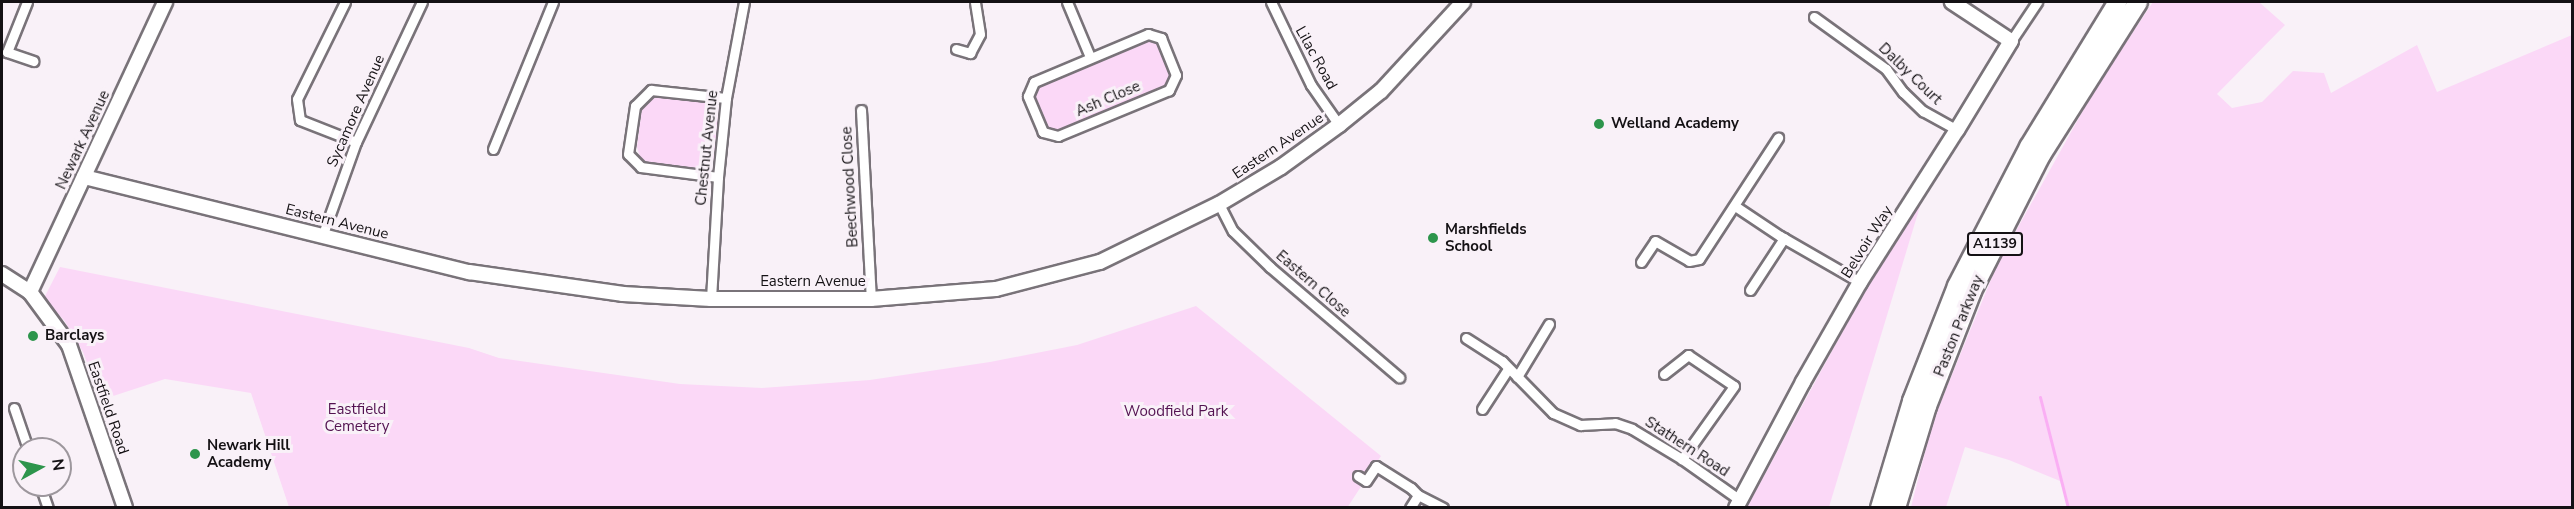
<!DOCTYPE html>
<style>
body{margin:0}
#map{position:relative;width:2574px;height:509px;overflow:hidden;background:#f9f1f8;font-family:"Nunito Sans",sans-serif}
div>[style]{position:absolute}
.green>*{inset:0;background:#fbd8f7}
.stream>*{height:3px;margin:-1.5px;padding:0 1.5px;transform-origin:1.5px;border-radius:1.5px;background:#faaff4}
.roads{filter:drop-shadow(2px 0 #797379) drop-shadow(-2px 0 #797379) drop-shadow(0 2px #797379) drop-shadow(0 -2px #797379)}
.street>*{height:9px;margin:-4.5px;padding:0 4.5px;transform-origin:4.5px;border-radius:4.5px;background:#fff}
.secondary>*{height:14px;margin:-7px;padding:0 7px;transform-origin:7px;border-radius:7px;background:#fff}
.highway>*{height:18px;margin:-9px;padding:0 9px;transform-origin:9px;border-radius:9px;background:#fff}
.dots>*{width:16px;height:16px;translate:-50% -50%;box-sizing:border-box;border:3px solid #f9f1f8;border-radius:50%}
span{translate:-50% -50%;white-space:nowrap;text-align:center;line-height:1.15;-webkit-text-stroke:6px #f9f1f8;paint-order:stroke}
.shield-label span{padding:2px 4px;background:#f9f1f8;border:2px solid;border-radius:4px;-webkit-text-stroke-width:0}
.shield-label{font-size:14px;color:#141114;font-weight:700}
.street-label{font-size:15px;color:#141114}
.poi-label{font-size:15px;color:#141114;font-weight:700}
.left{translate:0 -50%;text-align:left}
.park-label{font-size:15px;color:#531351}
.frame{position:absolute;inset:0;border:3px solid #141114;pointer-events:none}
.north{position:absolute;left:12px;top:437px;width:60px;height:60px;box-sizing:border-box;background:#f9f1f8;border:2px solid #9d979d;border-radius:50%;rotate:82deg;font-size:16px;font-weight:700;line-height:24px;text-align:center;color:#141114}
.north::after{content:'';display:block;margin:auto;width:21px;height:27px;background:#2d954c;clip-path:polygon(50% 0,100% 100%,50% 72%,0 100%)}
</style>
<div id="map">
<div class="green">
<div style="clip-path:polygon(2153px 2px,2259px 2px,2285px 25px,2217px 94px,2232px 108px,2262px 102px,2293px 71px,2324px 73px,2331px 93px,2417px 45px,2437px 92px,2572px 35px,2572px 507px,2068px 507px,2060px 481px,2009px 460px,1965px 447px,1946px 507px,1911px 507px,1933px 421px,1997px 265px,2095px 89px)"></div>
<div style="clip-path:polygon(1148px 38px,1159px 41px,1171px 74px,1166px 86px,1058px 132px,1045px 128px,1032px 96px,1037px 85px)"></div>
<div style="clip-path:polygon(658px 95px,706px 100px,718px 106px,721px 114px,715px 158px,706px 169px,647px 162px,640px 157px,637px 147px,642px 107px,648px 99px)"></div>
<div style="clip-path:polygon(1921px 203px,1829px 507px,1747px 507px,1868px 285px)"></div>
<div style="clip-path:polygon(60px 267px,469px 348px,499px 358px,680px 384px,762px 388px,870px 380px,990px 362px,1077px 345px,1196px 306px,1381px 456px,1347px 508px,289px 507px,251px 393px,165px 379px,101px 400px,83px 352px,64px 320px,43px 300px)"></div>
</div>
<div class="stream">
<div style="left:2040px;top:397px;width:114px;rotate:75.8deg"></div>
</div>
<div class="roads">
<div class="street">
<div style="left:27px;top:2px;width:54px;rotate:111.8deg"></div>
<div style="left:7px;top:52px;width:28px;rotate:19deg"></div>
<div style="left:345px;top:2px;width:108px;rotate:116.3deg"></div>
<div style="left:297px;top:99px;width:21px;rotate:82deg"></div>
<div style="left:300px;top:120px;width:60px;rotate:21.4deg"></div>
<div style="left:1067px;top:2px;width:60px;rotate:67.3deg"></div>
<div style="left:1271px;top:2px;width:92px;rotate:64.3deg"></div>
<div style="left:1311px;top:85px;width:49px;rotate:55deg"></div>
<div style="left:1814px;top:17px;width:89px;rotate:35.8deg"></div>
<div style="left:1886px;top:69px;width:29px;rotate:54deg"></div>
<div style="left:1903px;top:92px;width:28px;rotate:44deg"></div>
<div style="left:1923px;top:111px;width:39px;rotate:29deg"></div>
<div style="left:1148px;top:34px;width:14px;rotate:17deg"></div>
<div style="left:1161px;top:38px;width:40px;rotate:68deg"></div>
<div style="left:1176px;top:75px;width:17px;rotate:115deg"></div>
<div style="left:1169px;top:90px;width:120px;rotate:157.5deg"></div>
<div style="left:1058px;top:136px;width:16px;rotate:-165deg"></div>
<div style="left:1043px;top:132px;width:39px;rotate:-113deg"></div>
<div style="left:1028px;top:96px;width:15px;rotate:-67deg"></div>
<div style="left:1034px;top:82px;width:124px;rotate:-22.8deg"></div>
<div style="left:2011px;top:41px;width:47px;rotate:-56.3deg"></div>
<div style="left:956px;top:49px;width:15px;rotate:16deg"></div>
<div style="left:970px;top:53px;width:21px;rotate:-62deg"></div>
<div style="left:980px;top:34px;width:32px;rotate:-99deg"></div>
<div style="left:861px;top:110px;width:189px;rotate:87deg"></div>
<div style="left:493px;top:149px;width:159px;rotate:-67.8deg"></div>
<div style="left:718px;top:177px;width:78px;rotate:-172.6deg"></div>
<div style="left:641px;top:167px;width:18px;rotate:-135deg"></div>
<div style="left:628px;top:154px;width:49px;rotate:-81.7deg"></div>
<div style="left:635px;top:106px;width:23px;rotate:-45deg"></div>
<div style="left:651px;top:90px;width:75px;rotate:6.1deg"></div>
<div style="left:1219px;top:204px;width:30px;rotate:63deg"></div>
<div style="left:1233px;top:231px;width:52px;rotate:44.2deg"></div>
<div style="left:1270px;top:267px;width:170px;rotate:40.5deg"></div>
<div style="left:1735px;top:206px;width:54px;rotate:33.7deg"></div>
<div style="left:1780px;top:236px;width:92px;rotate:29.9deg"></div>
<div style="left:323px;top:234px;width:98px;rotate:-70.3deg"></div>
<div style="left:356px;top:142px;width:155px;rotate:-64.8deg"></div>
<div style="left:1641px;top:262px;width:25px;rotate:-56deg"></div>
<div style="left:1655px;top:241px;width:39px;rotate:30deg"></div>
<div style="left:1689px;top:261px;width:10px;rotate:-11deg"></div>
<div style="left:1699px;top:259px;width:145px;rotate:-56.9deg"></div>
<div style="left:1750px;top:290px;width:62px;rotate:-56.8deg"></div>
<div style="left:711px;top:299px;width:122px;rotate:-86.7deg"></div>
<div style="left:718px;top:177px;width:79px;rotate:-84.2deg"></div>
<div style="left:726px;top:98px;width:98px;rotate:-79.4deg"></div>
<div style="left:1466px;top:338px;width:43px;rotate:32.6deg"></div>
<div style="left:1502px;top:361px;width:73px;rotate:45.6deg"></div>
<div style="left:1553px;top:413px;width:30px;rotate:24deg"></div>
<div style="left:1580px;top:425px;width:35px;rotate:-3deg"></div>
<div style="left:1615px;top:423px;width:18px;rotate:19deg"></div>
<div style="left:1632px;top:429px;width:58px;rotate:31deg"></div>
<div style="left:1682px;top:459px;width:71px;rotate:35.3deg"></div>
<div style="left:1664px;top:374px;width:31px;rotate:-38deg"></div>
<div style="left:1688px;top:355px;width:55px;rotate:34deg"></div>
<div style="left:1734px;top:386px;width:90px;rotate:125.5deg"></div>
<div style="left:1517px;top:377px;width:62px;rotate:-58.9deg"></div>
<div style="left:14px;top:408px;width:43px;rotate:71.1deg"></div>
<div style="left:1482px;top:409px;width:48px;rotate:-57deg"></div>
<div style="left:1358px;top:476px;width:9px;rotate:32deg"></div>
<div style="left:1366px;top:481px;width:18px;rotate:-56deg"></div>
<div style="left:1376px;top:466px;width:41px;rotate:32.2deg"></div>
<div style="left:1411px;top:488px;width:10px;rotate:45deg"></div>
<div style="left:1418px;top:495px;width:28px;rotate:27deg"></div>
<div style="left:40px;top:485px;width:24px;rotate:71deg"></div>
<div style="left:1410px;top:508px;width:15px;rotate:-58deg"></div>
</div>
<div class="secondary">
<div style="left:84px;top:177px;width:397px;rotate:13.9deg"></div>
<div style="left:469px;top:272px;width:156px;rotate:8.1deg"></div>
<div style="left:623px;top:294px;width:88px;rotate:3.3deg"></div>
<div style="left:711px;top:299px;width:160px"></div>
<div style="left:871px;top:299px;width:125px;rotate:-4.6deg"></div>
<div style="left:996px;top:289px;width:107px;rotate:-14.6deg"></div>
<div style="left:1100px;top:262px;width:132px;rotate:-26deg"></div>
<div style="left:1219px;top:204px;width:72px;rotate:-30.8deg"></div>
<div style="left:1281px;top:167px;width:72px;rotate:-35.9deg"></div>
<div style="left:1339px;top:125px;width:54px;rotate:-39deg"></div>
<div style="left:1381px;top:91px;width:121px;rotate:-47.3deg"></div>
<div style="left:2px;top:274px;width:33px;rotate:33deg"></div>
<div style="left:30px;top:292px;width:66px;rotate:53.7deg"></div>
<div style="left:69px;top:345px;width:172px;rotate:71deg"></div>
<div style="left:30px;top:292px;width:320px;rotate:-65deg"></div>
<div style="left:1736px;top:508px;width:143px;rotate:-62deg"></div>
<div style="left:1803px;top:382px;width:115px;rotate:-60.3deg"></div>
<div style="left:1860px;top:282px;width:180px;rotate:-57.5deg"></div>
<div style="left:1957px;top:130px;width:104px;rotate:-58.8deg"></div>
<div style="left:2011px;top:41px;width:71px;rotate:-146.5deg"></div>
</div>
<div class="highway">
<div style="left:1880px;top:508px;width:112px;rotate:-73.3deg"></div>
<div style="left:1912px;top:401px;width:123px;rotate:-68.6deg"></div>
<div style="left:1957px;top:286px;width:157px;rotate:-62.6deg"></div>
<div style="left:2029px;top:147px;width:170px;rotate:-58.5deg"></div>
<div style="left:1896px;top:508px;width:107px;rotate:-73.1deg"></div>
<div style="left:1927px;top:406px;width:123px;rotate:-68.6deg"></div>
<div style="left:1972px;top:291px;width:153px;rotate:-63.1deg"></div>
<div style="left:2041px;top:155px;width:181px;rotate:-57.6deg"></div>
</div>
</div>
<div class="dots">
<div style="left:1599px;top:124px;background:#2d954c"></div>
<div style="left:1433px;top:238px;background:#2d954c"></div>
<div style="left:33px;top:336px;background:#2d954c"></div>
<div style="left:195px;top:454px;background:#2d954c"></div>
</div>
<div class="shield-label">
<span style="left:1995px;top:244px">A1139</span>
</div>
<div class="street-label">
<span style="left:1316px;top:58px;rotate:61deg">Lilac Road</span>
<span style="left:1910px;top:74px;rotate:44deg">Dalby Court</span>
<span style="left:1108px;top:99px;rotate:-23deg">Ash Close</span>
<span style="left:356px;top:111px;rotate:-66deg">Sycamore Avenue</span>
<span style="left:83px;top:140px;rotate:-65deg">Newark Avenue</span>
<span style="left:1278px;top:146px;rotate:-34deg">Eastern Avenue</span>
<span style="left:707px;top:148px;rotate:-84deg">Chestnut Avenue</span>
<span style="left:850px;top:187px;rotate:-93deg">Beechwood Close</span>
<span style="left:337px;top:222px;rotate:14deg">Eastern Avenue</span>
<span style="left:1867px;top:242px;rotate:-58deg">Belvoir Way</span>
<span style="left:813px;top:282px">Eastern Avenue</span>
<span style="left:1313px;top:284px;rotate:41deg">Eastern Close</span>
<span style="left:1959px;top:326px;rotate:-68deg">Paston Parkway</span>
<span style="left:108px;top:408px;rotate:71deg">Eastfield Road</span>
<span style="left:1687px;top:447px;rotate:33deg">Stathern Road</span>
</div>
<div class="poi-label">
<span class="left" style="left:1611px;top:124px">Welland Academy</span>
<span class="left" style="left:1445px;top:238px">Marshfields<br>School</span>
<span class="left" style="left:45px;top:336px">Barclays</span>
<span class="left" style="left:207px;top:454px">Newark Hill<br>Academy</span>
</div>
<div class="park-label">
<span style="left:357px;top:418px">Eastfield<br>Cemetery</span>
<span style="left:1176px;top:412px">Woodfield Park</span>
</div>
<div class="frame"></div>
<div class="north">N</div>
</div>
